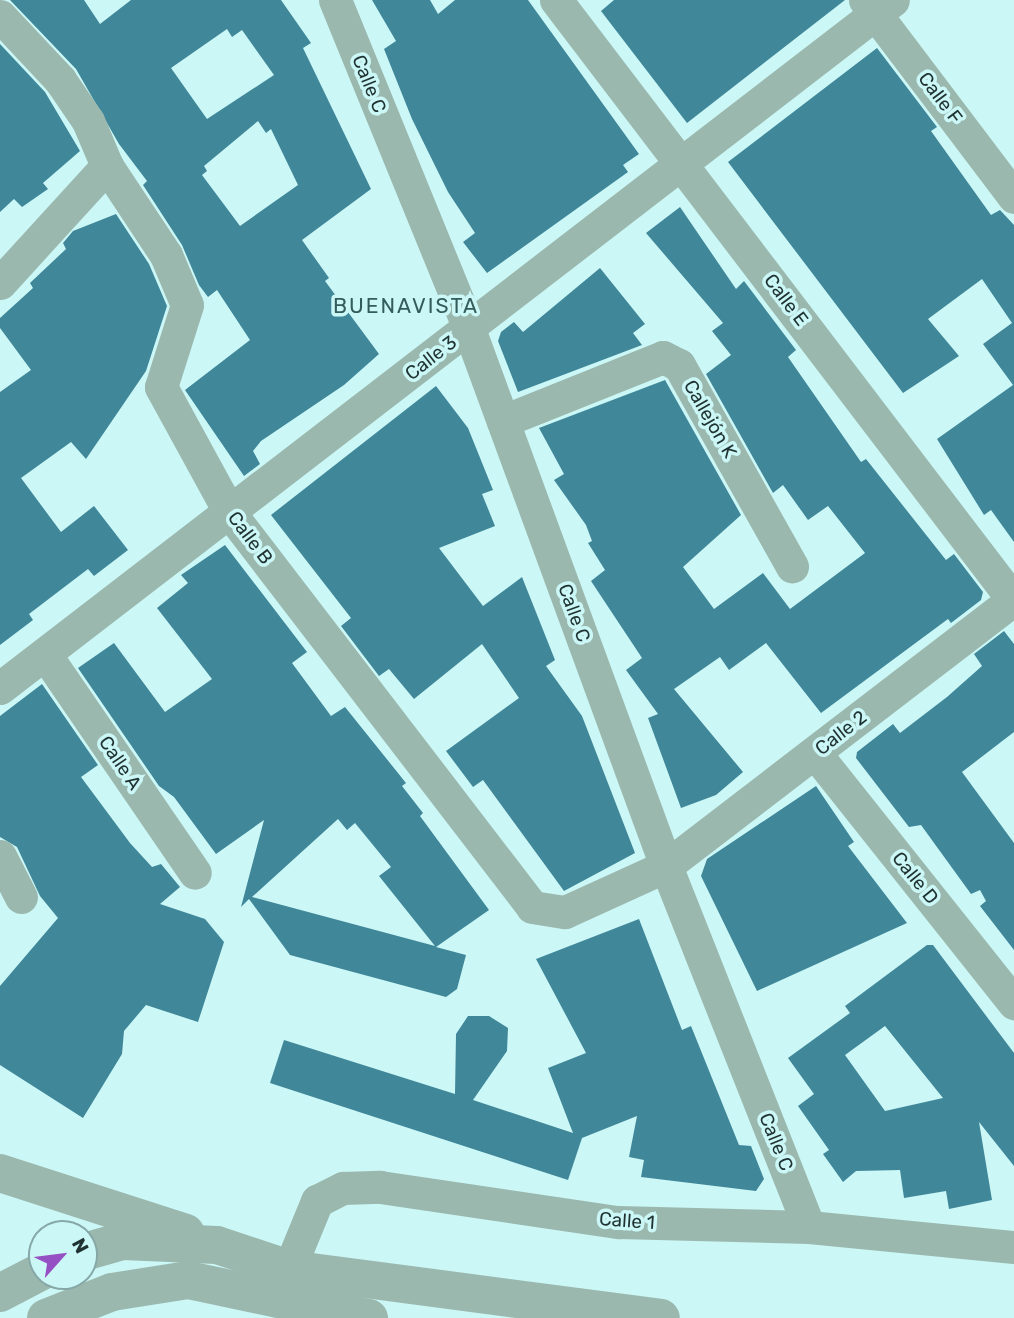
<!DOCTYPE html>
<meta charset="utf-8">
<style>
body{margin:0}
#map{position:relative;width:1014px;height:1318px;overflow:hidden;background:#cbf7f6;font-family:Rubik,sans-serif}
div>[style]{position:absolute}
.building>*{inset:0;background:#40879a}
.minor>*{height:33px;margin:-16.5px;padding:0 16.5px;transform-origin:16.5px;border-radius:16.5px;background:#9bb8ae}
.tertiary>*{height:38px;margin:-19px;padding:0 19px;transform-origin:19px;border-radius:19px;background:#9bb8ae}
span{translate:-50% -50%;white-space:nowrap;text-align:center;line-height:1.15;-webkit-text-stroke:7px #cbf7f6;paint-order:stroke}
.street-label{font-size:19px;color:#1f3130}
.neighbourhood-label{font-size:21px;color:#345c5b;letter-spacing:2px}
.north{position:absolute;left:28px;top:1220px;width:70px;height:70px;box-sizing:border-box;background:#cbf7f6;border:2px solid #86a8a7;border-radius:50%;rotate:62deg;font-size:19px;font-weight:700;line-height:28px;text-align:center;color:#1f3130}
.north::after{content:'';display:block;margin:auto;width:24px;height:32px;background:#9550c3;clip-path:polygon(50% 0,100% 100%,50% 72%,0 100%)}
</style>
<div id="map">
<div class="building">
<div style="clip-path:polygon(evenodd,10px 0,84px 0,100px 24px,131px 0,281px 0,311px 43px,303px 48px,371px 189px,302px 240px,329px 278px,325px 281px,379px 354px,344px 385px,261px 441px,253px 451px,260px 464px,244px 476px,185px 390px,250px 340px,217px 290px,208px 297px,199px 285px,182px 245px,143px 185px,147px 181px,119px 144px,76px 69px,10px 0,227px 29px,232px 37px,242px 30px,274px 75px,207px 119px,171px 68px,227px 29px,10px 0,258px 121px,266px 133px,271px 129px,298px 185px,240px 226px,202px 175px,207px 171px,204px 166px,258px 121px)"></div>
<div style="clip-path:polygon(372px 0,430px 0,438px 14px,455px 0,528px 0,639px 154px,623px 165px,628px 172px,487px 273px,463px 242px,475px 233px,448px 192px,412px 119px,384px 49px,396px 41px)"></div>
<div style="clip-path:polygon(614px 0,845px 0,687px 123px,601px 11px)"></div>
<div style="clip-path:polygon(0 44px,45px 92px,80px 151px,43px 183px,48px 189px,22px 207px,14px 199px,0 212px)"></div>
<div style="clip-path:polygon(877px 48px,937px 127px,931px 131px,991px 215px,1000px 210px,1014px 225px,1014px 542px,991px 510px,984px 515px,937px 439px,1013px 385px,983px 344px,1012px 323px,982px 279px,928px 319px,959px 356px,903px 393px,728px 162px)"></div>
<div style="clip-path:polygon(680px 207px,736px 289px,744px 281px,796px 350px,788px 357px,861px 462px,866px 459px,946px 560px,954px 554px,983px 592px,981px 600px,951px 623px,948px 619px,821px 713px,766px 643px,729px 670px,720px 657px,674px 689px,743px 772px,716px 795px,681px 808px,648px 718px,658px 714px,626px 670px,642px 658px,591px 581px,605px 570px,588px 543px,592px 541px,586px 525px,554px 480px,564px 474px,539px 428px,665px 380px,741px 515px,683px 567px,714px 609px,763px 573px,790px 609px,865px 553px,828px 506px,808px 520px,783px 485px,773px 493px,706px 374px,731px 355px,712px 331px,723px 323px,646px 233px)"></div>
<div style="clip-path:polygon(116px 214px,149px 264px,167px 306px,146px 371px,86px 459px,71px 442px,21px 478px,61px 532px,94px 506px,128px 550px,94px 576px,88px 569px,29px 614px,33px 620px,0 645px,0 392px,31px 370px,0 328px,0 318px,33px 288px,30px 283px,66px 249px,63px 243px,73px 231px)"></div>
<div style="clip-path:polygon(600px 268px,645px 324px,633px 333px,642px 345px,518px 392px,498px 341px,501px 332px,514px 322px,523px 332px)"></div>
<div style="clip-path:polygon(436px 386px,468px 428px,493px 490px,482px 494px,495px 526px,439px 548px,483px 606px,522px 577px,555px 660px,546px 666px,582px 716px,635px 853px,564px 891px,483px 780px,473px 787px,446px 751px,519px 698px,482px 644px,414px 699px,389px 669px,379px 676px,341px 626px,351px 618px,271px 515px)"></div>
<div style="clip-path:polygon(evenodd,225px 545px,307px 652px,292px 663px,331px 716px,345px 707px,406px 783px,402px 786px,423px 813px,420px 816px,489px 910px,436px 947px,466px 955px,457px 989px,446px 997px,290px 955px,249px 899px,241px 907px,264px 820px,216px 854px,174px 797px,159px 786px,78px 668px,114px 643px,165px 712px,212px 679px,157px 608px,188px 583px,181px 575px,225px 545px,338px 819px,347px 830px,355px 823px,391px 867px,379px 876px,435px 946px,252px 897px,338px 819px)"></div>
<div style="clip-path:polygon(1004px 631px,1014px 644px,1014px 732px,962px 772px,1014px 843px,1014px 950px,980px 906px,986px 901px,980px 890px,971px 894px,921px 825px,909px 827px,856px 758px,857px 752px,893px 724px,900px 733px,947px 697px,982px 666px,974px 654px)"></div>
<div style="clip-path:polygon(42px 684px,98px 765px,81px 777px,130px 843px,152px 867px,161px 864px,180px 887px,160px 904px,205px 919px,224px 942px,198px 1022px,146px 1005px,124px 1031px,122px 1054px,83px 1118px,0 1065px,0 986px,58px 918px,40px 896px,17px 847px,0 837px,0 716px)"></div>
<div style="clip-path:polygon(816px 786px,854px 842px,848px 846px,907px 923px,757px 991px,701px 876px,707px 859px)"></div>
<div style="clip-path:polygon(639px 919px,682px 1030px,691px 1026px,739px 1145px,751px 1146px,764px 1179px,756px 1191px,641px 1177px,644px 1160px,629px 1157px,637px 1116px,582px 1138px,568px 1180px,270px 1083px,284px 1040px,455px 1094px,456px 1034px,468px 1016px,489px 1016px,508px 1028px,507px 1051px,473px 1100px,573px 1133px,548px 1068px,586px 1053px,536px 959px)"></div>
<div style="clip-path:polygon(evenodd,927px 945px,933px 945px,1014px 1053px,1014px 1166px,979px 1122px,992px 1200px,949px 1209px,946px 1191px,904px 1198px,900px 1170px,856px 1171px,843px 1182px,823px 1154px,829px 1150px,798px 1106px,814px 1094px,788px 1058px,850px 1013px,845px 1006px,927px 945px,885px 1026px,943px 1098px,885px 1111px,845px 1055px,885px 1026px)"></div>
</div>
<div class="minor">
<div style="left:335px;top:0;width:355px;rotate:67.8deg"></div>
<div style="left:469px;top:329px;width:572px;rotate:69.85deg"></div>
<div style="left:666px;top:866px;width:388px;rotate:68.4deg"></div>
<div style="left:556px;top:0;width:756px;rotate:52.69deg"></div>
<div style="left:865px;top:0;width:247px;rotate:52.9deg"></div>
<div style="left:0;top:16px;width:88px;rotate:46.8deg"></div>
<div style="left:60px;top:80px;width:50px;rotate:55.7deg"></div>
<div style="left:88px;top:121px;width:49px;rotate:67.1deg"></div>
<div style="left:107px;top:166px;width:107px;rotate:56.5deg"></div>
<div style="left:166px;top:255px;width:54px;rotate:67.2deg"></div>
<div style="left:187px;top:305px;width:86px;rotate:107.6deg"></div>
<div style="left:161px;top:387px;width:144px;rotate:61.3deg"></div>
<div style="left:230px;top:513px;width:496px;rotate:52.5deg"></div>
<div style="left:532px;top:907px;width:33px;rotate:9deg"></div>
<div style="left:565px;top:912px;width:111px;rotate:-24.5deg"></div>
<div style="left:666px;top:866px;width:439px;rotate:-37.5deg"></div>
<div style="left:0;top:283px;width:159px;rotate:-47.6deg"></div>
<div style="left:503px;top:421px;width:172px;rotate:-21.8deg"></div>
<div style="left:663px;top:357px;width:18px;rotate:27deg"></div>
<div style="left:679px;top:365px;width:231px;rotate:60.7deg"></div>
<div style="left:45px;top:654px;width:265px;rotate:55.6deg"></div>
<div style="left:0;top:688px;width:1127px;rotate:-37.61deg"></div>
<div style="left:815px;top:753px;width:320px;rotate:51.5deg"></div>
<div style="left:0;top:856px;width:46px;rotate:62.9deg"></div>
<div style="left:289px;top:1269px;width:74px;rotate:-67.6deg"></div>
<div style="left:317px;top:1201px;width:29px;rotate:-27deg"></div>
<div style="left:343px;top:1188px;width:37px;rotate:-2deg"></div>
<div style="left:380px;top:1187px;width:241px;rotate:8.4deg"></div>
<div style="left:618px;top:1222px;width:191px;rotate:1.5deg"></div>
<div style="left:809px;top:1227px;width:206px;rotate:5.6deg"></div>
</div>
<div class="tertiary">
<div style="left:0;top:1173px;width:195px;rotate:17.9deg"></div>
<div style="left:84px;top:1252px;width:41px;rotate:-15.8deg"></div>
<div style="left:123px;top:1241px;width:94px;rotate:2.4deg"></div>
<div style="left:217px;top:1245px;width:76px;rotate:18.4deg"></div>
<div style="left:289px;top:1269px;width:375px;rotate:7.5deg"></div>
<div style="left:0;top:1293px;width:47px;rotate:-27.6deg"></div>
<div style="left:46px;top:1318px;width:71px;rotate:-21.5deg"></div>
<div style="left:112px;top:1292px;width:77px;rotate:-9deg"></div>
<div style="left:188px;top:1280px;width:185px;rotate:11.9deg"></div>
</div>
<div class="street-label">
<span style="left:369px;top:84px;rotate:68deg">Calle C</span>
<span style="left:940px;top:98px;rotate:53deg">Calle F</span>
<span style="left:786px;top:300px;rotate:53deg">Calle E</span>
<span style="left:431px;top:358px;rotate:-38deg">Calle 3</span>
<span style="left:710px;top:419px;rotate:60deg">Callejón K</span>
<span style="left:250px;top:538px;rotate:53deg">Calle B</span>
<span style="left:574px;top:613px;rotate:70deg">Calle C</span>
<span style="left:841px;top:733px;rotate:-38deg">Calle 2</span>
<span style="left:120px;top:763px;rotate:56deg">Calle A</span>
<span style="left:915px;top:878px;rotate:51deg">Calle D</span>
<span style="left:776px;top:1142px;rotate:68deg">Calle C</span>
<span style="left:627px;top:1221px;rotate:4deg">Calle 1</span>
</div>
<div class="neighbourhood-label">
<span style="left:406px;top:306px">BUENAVISTA</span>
</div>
<div class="north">N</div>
</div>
